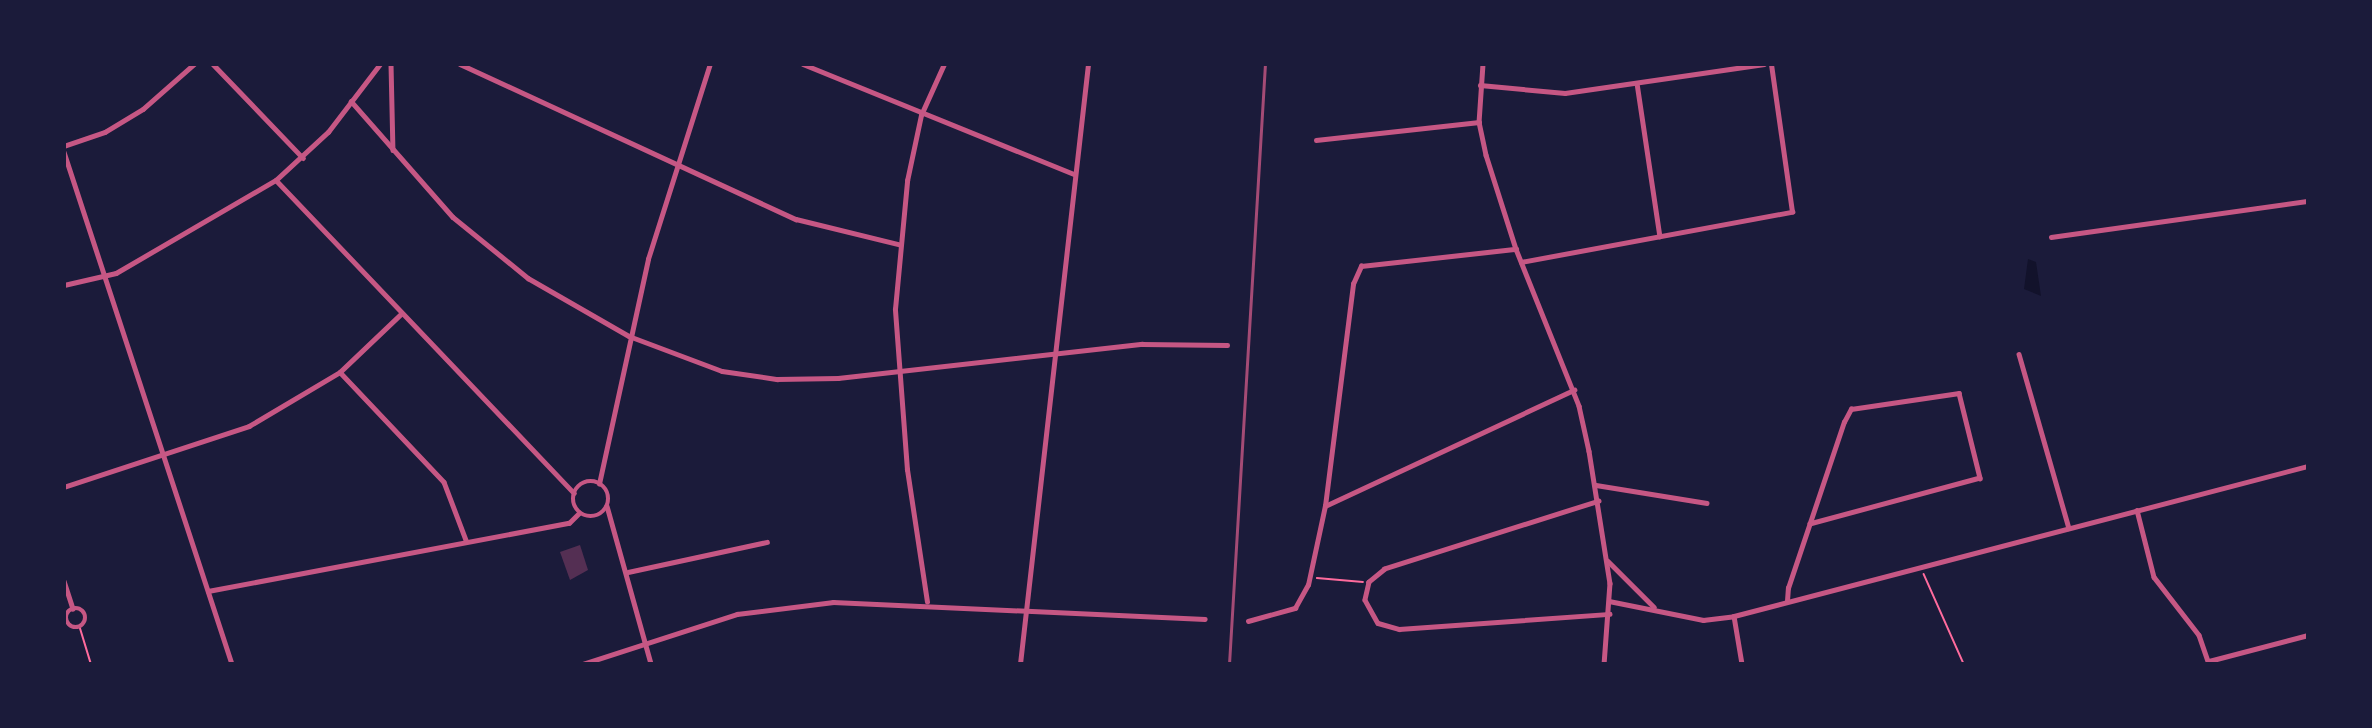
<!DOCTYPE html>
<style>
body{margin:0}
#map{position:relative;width:2372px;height:728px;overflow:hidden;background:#1b1b3a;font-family:Poppins,sans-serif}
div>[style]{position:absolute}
.water>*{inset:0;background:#12122b}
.building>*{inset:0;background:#542f53}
.path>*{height:1.5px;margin:-0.75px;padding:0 0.75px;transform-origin:0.75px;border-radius:0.75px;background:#ff6b9d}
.minor>*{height:4.5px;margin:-2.25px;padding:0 2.25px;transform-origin:2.25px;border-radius:2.25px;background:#c65784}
.minor>.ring{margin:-2.25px;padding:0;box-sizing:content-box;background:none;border:4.5px solid #c65784;border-radius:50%}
.rail>*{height:3px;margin:-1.5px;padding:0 1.5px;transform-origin:1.5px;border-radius:1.5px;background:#a44b75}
span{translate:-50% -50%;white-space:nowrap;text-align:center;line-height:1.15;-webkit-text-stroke:6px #1b1b3a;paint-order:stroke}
.frame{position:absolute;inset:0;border:66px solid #1b1b3a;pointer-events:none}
</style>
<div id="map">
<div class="water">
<div style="clip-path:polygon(2028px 259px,2036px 262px,2041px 296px,2024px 289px)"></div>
</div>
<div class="building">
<div style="clip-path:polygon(580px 545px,588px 570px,570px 580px,560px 552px)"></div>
</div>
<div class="path">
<div style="left:1924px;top:574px;width:98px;rotate:66deg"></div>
<div style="left:1317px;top:578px;width:46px;rotate:5deg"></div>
<div style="left:80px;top:627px;width:39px;rotate:73deg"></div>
</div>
<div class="minor">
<div style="left:213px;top:64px;width:130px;rotate:46.2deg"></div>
<div style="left:391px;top:64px;width:86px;rotate:88.7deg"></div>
<div style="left:460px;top:64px;width:370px;rotate:24.8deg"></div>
<div style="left:796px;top:219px;width:105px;rotate:13.8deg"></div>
<div style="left:803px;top:64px;width:292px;rotate:22.1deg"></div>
<div style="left:1483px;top:64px;width:58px;rotate:93.9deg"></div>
<div style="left:1479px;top:122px;width:34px;rotate:78deg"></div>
<div style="left:1486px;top:155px;width:99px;rotate:72.3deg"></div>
<div style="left:1516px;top:249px;width:169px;rotate:68.1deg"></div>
<div style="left:1579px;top:406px;width:46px;rotate:77.5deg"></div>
<div style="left:1589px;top:451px;width:134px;rotate:81deg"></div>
<div style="left:1610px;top:583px;width:81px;rotate:94.2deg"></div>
<div style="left:1637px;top:83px;width:155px;rotate:81.5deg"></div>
<div style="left:1480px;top:85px;width:85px;rotate:5.4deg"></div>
<div style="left:1565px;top:93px;width:201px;rotate:-8.3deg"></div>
<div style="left:351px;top:101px;width:154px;rotate:48.7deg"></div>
<div style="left:453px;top:217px;width:97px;rotate:39.1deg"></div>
<div style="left:528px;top:278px;width:116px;rotate:29.9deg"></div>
<div style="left:629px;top:336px;width:99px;rotate:20.6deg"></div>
<div style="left:722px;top:371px;width:56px;rotate:8.3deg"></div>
<div style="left:777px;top:379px;width:61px;rotate:-0.9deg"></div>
<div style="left:838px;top:378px;width:306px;rotate:-6.4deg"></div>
<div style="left:1142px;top:344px;width:85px;rotate:0.7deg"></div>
<div style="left:1316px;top:140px;width:164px;rotate:-6.3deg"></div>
<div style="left:64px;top:146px;width:43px;rotate:-18.9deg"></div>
<div style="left:105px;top:132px;width:44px;rotate:-31.2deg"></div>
<div style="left:143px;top:109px;width:68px;rotate:-41.4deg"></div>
<div style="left:64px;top:152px;width:539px;rotate:71.83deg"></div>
<div style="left:276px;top:180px;width:432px;rotate:46.4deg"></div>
<div style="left:2051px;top:237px;width:260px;rotate:-8deg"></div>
<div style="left:1521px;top:262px;width:276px;rotate:-10.5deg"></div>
<div style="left:1792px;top:212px;width:149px;rotate:-98.1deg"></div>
<div style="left:64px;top:285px;width:53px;rotate:-13deg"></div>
<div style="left:116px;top:273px;width:185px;rotate:-30.2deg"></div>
<div style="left:276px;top:180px;width:71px;rotate:-42.7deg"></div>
<div style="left:328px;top:132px;width:86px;rotate:-52.6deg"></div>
<div style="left:2019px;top:354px;width:181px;rotate:74deg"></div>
<div style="left:340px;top:372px;width:151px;rotate:46.6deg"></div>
<div style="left:444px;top:482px;width:62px;rotate:69.2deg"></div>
<div class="ring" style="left:573px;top:481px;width:31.5px;height:31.5px"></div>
<div style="left:599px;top:484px;width:230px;rotate:-77.7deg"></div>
<div style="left:648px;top:259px;width:205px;rotate:-72.4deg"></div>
<div style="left:1596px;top:485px;width:112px;rotate:9.2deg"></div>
<div style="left:64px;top:487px;width:195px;rotate:-18.2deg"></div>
<div style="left:249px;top:426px;width:106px;rotate:-30.7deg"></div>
<div style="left:340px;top:372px;width:84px;rotate:-43.6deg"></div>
<div style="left:1599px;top:501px;width:225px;rotate:162.4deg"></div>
<div style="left:1385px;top:569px;width:21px;rotate:141deg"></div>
<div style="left:1369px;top:582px;width:18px;rotate:103deg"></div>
<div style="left:1365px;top:600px;width:26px;rotate:61deg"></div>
<div style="left:1378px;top:623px;width:22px;rotate:16deg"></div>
<div style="left:1399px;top:629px;width:211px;rotate:-4.1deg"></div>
<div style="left:607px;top:506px;width:164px;rotate:74.4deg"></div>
<div style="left:1325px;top:506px;width:275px;rotate:-25deg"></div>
<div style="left:2137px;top:510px;width:69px;rotate:75.8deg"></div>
<div style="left:2154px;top:577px;width:73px;rotate:52.2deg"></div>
<div style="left:2199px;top:635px;width:31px;rotate:71deg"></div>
<div style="left:1608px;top:561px;width:65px;rotate:45deg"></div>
<div style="left:628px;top:572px;width:142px;rotate:-12.2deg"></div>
<div style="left:64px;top:581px;width:29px;rotate:72deg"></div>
<div style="left:208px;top:591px;width:367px;rotate:-10.7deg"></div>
<div style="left:569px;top:523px;width:14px;rotate:-45deg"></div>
<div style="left:1609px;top:601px;width:96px;rotate:11.4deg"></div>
<div style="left:1703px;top:620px;width:31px;rotate:-7deg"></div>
<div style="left:1734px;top:616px;width:593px;rotate:-14.65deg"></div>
<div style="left:1787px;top:601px;width:13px;rotate:-86deg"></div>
<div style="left:1788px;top:588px;width:175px;rotate:-71.4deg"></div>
<div style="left:1844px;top:422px;width:15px;rotate:-62deg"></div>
<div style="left:1851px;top:409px;width:109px;rotate:-8.4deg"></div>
<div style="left:1959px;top:393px;width:88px;rotate:76.1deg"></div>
<div style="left:1980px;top:478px;width:176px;rotate:164.9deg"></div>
<div style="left:927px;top:602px;width:134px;rotate:-98.6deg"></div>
<div style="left:907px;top:470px;width:161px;rotate:-94.3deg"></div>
<div style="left:895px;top:309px;width:129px;rotate:-84.6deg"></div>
<div style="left:907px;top:181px;width:67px;rotate:-78deg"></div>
<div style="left:921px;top:115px;width:56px;rotate:-65.7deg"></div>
<div class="ring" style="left:66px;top:608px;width:15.5px;height:15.5px"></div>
<div style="left:1734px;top:616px;width:49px;rotate:80.5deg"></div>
<div style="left:1248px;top:621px;width:49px;rotate:-15.5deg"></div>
<div style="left:1295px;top:608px;width:26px;rotate:-61deg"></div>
<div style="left:1308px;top:585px;width:81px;rotate:-77.9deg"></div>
<div style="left:1325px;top:506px;width:224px;rotate:-82.8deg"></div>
<div style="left:1353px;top:284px;width:20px;rotate:-66deg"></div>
<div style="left:1361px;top:266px;width:156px;rotate:-6.3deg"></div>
<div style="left:2209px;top:661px;width:102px;rotate:-14.7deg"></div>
<div style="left:583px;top:664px;width:162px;rotate:-18deg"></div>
<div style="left:737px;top:614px;width:97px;rotate:-7.1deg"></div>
<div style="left:833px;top:602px;width:372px;rotate:2.6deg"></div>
<div style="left:1020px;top:664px;width:604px;rotate:-83.53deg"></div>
</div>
<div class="rail">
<div style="left:1229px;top:664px;width:601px;rotate:-86.57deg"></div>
</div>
<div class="frame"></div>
</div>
